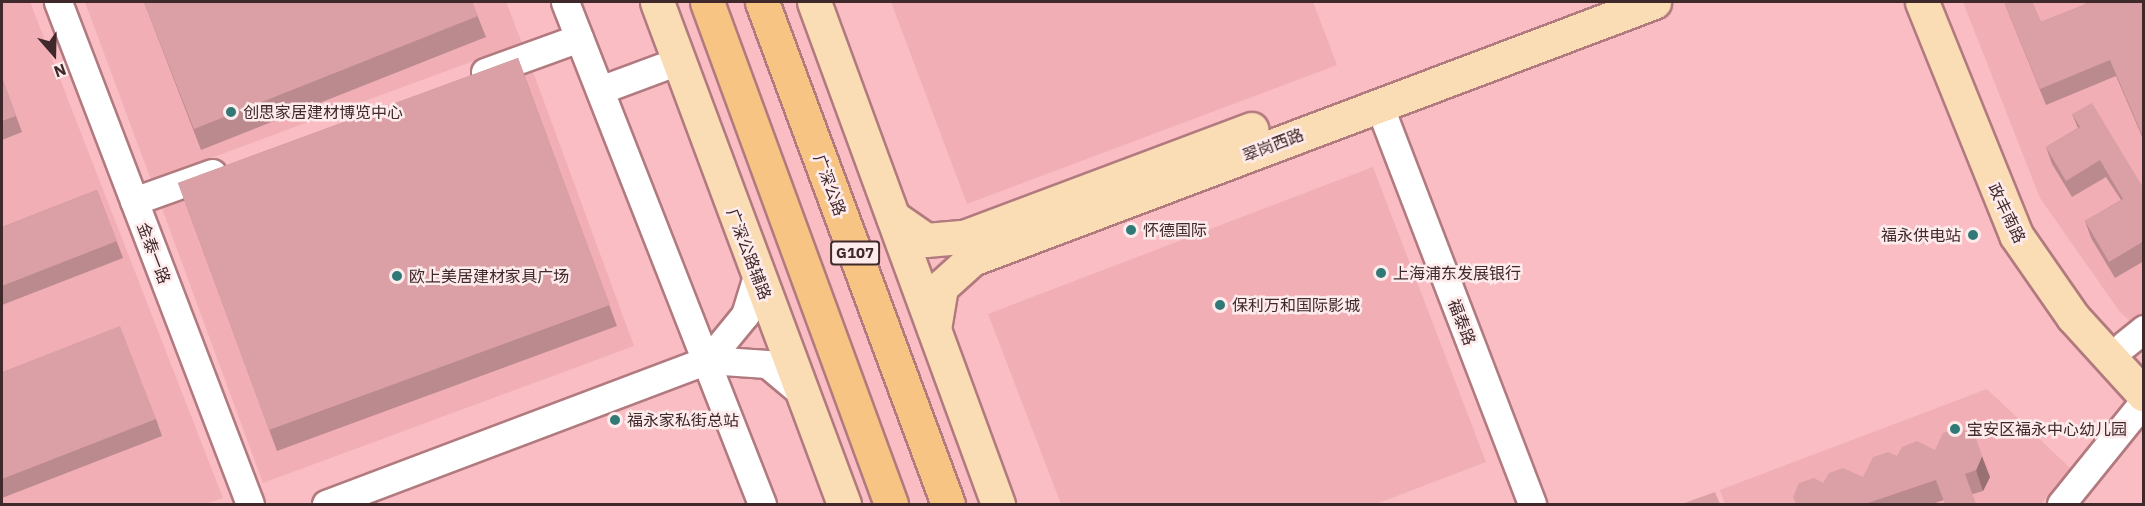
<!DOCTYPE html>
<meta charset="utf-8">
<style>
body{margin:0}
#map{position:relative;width:2145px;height:506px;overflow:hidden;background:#f9bdc3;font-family:"IBM Plex Sans","Noto Sans SC",sans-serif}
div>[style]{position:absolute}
.built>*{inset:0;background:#f1aeb5}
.roads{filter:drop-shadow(2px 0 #b17a7f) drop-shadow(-2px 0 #b17a7f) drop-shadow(0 2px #b17a7f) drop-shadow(0 -2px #b17a7f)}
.minor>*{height:27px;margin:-13.5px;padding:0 13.5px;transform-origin:13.5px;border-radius:13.5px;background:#fff}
.major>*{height:33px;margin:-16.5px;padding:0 16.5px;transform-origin:16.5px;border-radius:16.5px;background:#fadcb5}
.highway>*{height:33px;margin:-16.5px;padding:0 16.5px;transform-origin:16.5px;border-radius:16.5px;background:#f7c483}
.wall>*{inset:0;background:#bb8a8e}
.shaded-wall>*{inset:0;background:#997074}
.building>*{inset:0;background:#daa0a5}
.dots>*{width:16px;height:16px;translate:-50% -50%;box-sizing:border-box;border:3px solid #feebec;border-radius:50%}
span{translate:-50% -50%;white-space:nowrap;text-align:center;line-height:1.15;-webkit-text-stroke:5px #feebec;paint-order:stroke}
.shield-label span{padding:2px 4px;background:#feebec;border:2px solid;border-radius:4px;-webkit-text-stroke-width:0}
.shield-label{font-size:15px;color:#40292b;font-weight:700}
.poi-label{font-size:16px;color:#40292b}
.left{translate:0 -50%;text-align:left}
.right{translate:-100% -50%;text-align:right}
.street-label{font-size:16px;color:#40292b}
.frame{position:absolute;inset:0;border:3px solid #40292b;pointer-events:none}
.north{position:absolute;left:24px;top:24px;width:60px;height:60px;-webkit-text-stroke:4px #feebec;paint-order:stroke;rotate:160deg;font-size:16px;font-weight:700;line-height:24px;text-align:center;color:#40292b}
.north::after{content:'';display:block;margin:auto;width:21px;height:27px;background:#40292b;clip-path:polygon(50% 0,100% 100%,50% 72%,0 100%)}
</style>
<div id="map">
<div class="built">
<div style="clip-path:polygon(2px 2px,30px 2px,223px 498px,205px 504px,2px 504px)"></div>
<div style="clip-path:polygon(85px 2px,506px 2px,522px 43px,151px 180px)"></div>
<div style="clip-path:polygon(891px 2px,1313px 2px,1337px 65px,967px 204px)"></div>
<div style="clip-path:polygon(1963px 2px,2143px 2px,2143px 333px,2120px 312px,2040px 198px)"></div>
<div style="clip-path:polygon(532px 69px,634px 346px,263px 483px,161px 206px)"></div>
<div style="clip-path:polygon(1373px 167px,1486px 462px,1376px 504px,1061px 504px,988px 314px)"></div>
<div style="clip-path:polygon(1987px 389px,2071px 469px,2041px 504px,1725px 504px,1720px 490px)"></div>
</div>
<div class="roads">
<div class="minor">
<div style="left:58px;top:2px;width:537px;rotate:69.07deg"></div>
<div style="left:565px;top:2px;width:539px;rotate:68.57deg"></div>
<div style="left:485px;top:72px;width:100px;rotate:-19.9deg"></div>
<div style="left:600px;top:90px;width:83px;rotate:-20.4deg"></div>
<div style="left:1379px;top:105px;width:427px;rotate:69deg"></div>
<div style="left:134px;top:201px;width:83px;rotate:-19.7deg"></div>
<div style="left:2124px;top:345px;width:26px;rotate:-39deg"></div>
<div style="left:708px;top:360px;width:58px;rotate:-50.6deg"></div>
<div style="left:745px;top:315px;width:41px;rotate:-72.9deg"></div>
<div style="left:326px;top:504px;width:408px;rotate:-20.7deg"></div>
<div style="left:708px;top:360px;width:59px;rotate:3.9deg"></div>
<div style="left:767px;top:364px;width:47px;rotate:39.8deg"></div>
<div style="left:2061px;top:504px;width:132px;rotate:-51.1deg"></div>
</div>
<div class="major">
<div style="left:657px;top:2px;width:536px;rotate:69.57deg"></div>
<div style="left:814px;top:2px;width:535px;rotate:69.87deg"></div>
<div style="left:1922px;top:2px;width:251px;rotate:68deg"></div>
<div style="left:2016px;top:235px;width:100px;rotate:55.2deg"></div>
<div style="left:2073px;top:317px;width:105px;rotate:47.7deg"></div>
<div style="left:893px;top:217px;width:40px;rotate:34.9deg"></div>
<div style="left:926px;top:240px;width:38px;rotate:-5deg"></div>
<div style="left:964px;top:237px;width:307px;rotate:-20.6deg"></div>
<div style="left:934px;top:329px;width:43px;rotate:-80.5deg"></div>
<div style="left:941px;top:287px;width:42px;rotate:-42.1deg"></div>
<div style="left:972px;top:259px;width:729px;rotate:-20.65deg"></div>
</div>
<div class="highway">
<div style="left:707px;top:2px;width:535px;rotate:69.87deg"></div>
<div style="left:762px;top:2px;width:535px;rotate:69.67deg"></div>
</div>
</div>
<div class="wall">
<div style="clip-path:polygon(144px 2px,472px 2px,486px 37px,201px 150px)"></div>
<div style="clip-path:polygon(2004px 2px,2032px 2px,2041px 22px,2086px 4px,2085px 2px,2144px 2px,2144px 141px,2116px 76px,2046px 105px)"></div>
<div style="clip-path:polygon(518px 58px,617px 326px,277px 451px,178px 183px)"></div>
<div style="clip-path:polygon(2px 78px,22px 132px,2px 140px)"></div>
<div style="clip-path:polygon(2072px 114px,2144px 189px,2144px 261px,2115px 278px,2091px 238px,2085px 221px,2121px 200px,2106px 177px,2072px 197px,2052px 164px,2046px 147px,2078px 128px)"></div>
<div style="clip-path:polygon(97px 190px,123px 258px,2px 305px,2px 227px)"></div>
<div style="clip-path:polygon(2px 372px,156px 419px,162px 436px,2px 498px)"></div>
<div style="clip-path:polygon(1935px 450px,1990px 477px,1983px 491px,1973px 494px,1944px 500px,1932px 504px,1796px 504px,1823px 483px,1863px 477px,1897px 456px)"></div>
</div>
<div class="shaded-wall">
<div style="clip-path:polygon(1982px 456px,1990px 477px,1983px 491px,1976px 470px)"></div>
</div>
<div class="building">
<div style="clip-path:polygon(144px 2px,472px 2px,478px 16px,194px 129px)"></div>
<div style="clip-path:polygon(2004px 2px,2032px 2px,2041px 22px,2086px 4px,2086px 2px,2144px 2px,2144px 139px,2110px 60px,2040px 89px)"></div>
<div style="clip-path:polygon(518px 58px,610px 305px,269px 430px,178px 183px)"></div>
<div style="clip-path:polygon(2px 78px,16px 116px,2px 121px)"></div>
<div style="clip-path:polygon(2092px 103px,2144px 189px,2144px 241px,2109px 262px,2085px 221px,2123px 199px,2100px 160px,2066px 181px,2046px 147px,2080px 127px,2072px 114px)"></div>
<div style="clip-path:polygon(97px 190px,117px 241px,2px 286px,2px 227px)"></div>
<div style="clip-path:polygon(120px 326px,156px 419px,2px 479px,2px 372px)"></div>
<div style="clip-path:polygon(1959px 428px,1975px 435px,1982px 456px,1976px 470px,1965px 474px,1976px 504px,1945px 504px,1936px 480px,1865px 504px,1796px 504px,1793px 497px,1799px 483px,1814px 478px,1823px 483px,1829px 473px,1843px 468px,1863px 477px,1873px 457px,1888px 452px,1897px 456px,1902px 447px,1917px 441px,1935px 450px,1943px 433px)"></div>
<div style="clip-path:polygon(1715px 492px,1720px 504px,1682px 504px)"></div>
</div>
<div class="dots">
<div style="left:231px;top:112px;background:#307977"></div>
<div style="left:1131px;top:230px;background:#307977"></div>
<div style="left:1973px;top:235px;background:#307977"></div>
<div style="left:1381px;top:273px;background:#307977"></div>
<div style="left:397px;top:276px;background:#307977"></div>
<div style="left:1220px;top:305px;background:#307977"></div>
<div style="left:615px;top:420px;background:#307977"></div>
<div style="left:1955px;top:429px;background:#307977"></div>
</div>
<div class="shield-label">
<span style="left:855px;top:253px">G107</span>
</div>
<div class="poi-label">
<span class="left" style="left:243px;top:112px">创思家居建材博览中心</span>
<span class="left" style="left:1143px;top:230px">怀德国际</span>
<span class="right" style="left:1961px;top:235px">福永供电站</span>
<span class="left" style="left:1393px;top:273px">上海浦东发展银行</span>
<span class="left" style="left:409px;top:276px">欧上美居建材家具广场</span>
<span class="left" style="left:1232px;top:305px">保利万和国际影城</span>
<span class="left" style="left:627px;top:420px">福永家私街总站</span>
<span class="left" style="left:1967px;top:429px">宝安区福永中心幼儿园</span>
</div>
<div class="street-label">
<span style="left:1273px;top:145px;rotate:-21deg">翠岗西路</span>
<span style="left:830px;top:185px;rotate:70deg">广深公路</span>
<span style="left:2007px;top:213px;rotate:64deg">政丰南路</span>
<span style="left:154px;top:253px;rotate:69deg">金泰一路</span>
<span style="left:749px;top:254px;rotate:69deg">广深公路辅路</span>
<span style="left:1462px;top:322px;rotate:69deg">福泰路</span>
</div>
<div class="frame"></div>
<div class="north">N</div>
</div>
